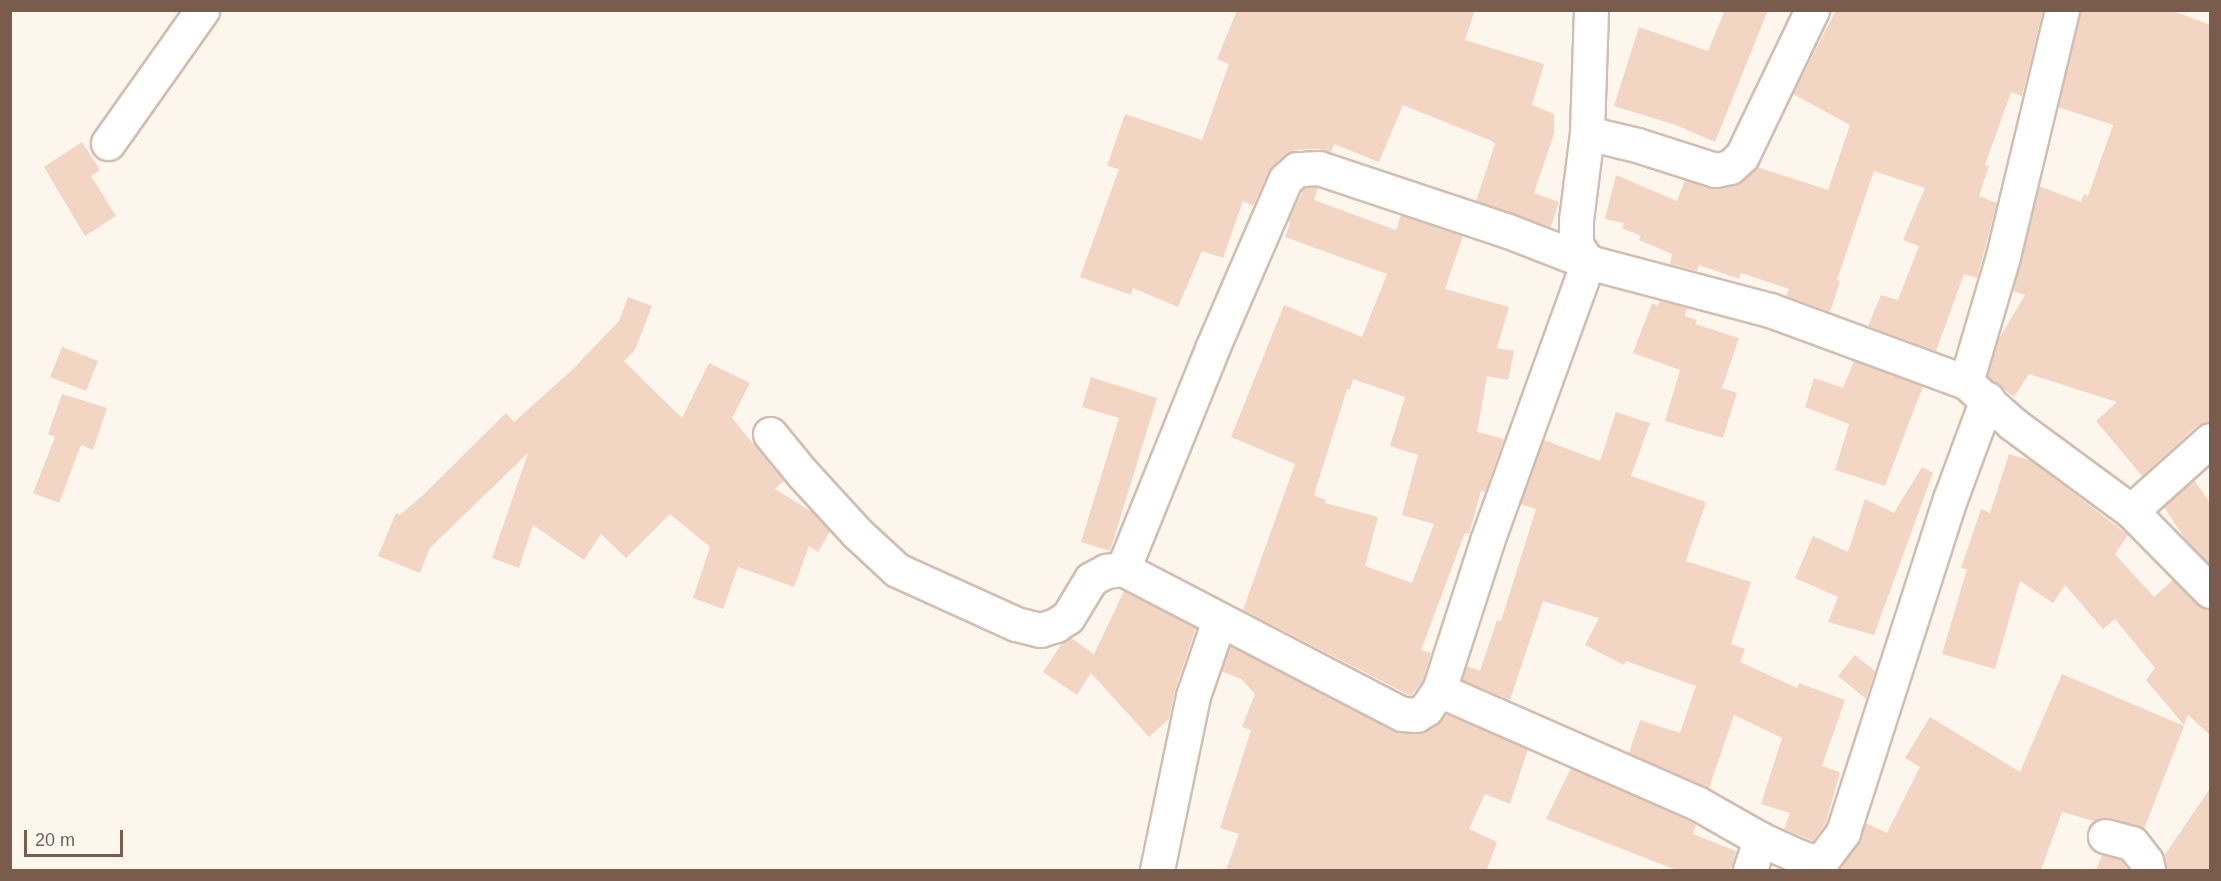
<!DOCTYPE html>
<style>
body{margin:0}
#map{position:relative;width:2221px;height:881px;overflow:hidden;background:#fdf6ec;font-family:Arial,sans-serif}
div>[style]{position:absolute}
.building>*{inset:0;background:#f3d5c3}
.roads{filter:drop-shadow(2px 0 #d1beb0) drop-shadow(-2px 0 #d1beb0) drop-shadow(0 2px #d1beb0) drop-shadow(0 -2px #d1beb0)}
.street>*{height:33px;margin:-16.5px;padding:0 16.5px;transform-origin:16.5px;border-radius:16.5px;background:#fff}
span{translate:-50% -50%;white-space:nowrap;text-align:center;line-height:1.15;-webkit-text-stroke:5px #fffaf3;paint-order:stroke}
.frame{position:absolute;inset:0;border:12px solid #7a5c4d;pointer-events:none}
.scale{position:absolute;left:24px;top:830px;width:99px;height:27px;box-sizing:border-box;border:3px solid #7a5c4d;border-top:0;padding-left:8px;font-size:18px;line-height:21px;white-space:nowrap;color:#7a5c4d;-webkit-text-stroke:4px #fffaf3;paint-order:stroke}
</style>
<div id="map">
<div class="building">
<div style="clip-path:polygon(1237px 10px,1475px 10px,1465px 40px,1544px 64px,1532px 105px,1554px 114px,1554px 134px,1534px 193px,1559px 202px,1551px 227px,1476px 201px,1495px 144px,1492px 141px,1403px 105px,1379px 162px,1334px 144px,1331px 152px,1318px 149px,1296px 150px,1284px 155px,1268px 172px,1253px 206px,1243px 201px,1223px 258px,1202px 251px,1178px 307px,1133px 288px,1131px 295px,1080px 277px,1119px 169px,1107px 166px,1125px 114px,1202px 140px,1229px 64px,1217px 59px)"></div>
<div style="clip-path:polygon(1725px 10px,1768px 10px,1715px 142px,1676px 125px,1614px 106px,1639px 27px,1708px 51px)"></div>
<div style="clip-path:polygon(1836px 10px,2043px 10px,2022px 96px,2011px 92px,1985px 165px,1989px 166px,1979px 196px,1997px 203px,1977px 278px,1964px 274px,1936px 351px,1868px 326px,1881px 295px,1898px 300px,1919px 246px,1903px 240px,1925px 188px,1874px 171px,1837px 280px,1840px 281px,1830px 312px,1786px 296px,1789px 289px,1741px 273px,1739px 279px,1699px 265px,1697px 271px,1670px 264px,1672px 254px,1639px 240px,1641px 236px,1622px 228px,1624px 223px,1605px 219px,1616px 175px,1677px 201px,1685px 180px,1719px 188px,1742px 181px,1757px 167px,1828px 190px,1850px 125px,1793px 94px)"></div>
<div style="clip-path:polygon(2080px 10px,2170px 10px,2211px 25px,2211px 422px,2197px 426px,2142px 476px,2096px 421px,2117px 402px,2029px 374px,2014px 397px,1987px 376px,1997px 342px,2025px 295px,2012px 291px,2039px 186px,2081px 202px,2084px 194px,2088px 196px,2113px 125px,2058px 107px)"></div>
<div style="clip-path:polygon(82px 142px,100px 170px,91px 176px,116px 216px,85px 236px,44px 167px)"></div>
<div style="clip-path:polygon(evenodd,1305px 187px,1318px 188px,1314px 200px,1396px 230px,1401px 215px,1463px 236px,1445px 289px,1509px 307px,1497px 348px,1514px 351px,1508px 380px,1487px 376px,1477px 432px,1504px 439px,1485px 492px,1481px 491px,1469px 534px,1465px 533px,1421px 650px,1431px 653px,1422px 682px,1411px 696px,1243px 610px,1295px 464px,1231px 437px,1284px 305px,1362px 337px,1387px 274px,1285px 237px,1290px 223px,1288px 221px,1305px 187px,1353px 379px,1405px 397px,1390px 446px,1418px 455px,1402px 515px,1434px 524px,1412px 583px,1365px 566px,1378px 517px,1325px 503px,1326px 500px,1314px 495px,1347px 389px,1350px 390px,1353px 379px)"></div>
<div style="clip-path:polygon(628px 297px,652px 306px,635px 350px,624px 361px,682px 418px,709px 363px,750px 383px,732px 418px,784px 481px,775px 489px,812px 512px,830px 531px,818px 552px,809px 546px,794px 587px,738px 567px,723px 609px,693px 598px,710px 547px,670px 514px,626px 558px,601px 534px,584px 560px,533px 525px,519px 568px,492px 558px,528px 453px,430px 548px,420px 573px,378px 556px,396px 513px,400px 515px,423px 495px,506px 413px,514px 422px,573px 369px,619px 321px)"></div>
<div style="clip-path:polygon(1660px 300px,1687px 308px,1685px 316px,1697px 320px,1695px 324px,1739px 338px,1722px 388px,1737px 393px,1723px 438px,1665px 421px,1680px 370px,1633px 353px,1652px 303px,1658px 306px)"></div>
<div style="clip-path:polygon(62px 347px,98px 361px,86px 391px,50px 377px)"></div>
<div style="clip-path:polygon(1854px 361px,1923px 386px,1885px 486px,1835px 470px,1849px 424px,1805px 407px,1814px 378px,1843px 388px)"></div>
<div style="clip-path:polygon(1091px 377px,1157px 398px,1110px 551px,1081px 542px,1119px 418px,1082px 407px)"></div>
<div style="clip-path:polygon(62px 394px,107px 408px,93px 450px,81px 445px,59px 503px,33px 493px,55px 437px,48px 434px)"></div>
<div style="clip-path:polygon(1616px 412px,1650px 423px,1631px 476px,1706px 502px,1686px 561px,1751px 582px,1731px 644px,1745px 649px,1740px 662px,1797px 688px,1799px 683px,1845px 700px,1822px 766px,1840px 772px,1826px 823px,1813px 841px,1784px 829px,1790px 813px,1761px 804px,1782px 738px,1734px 715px,1709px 788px,1629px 753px,1640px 720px,1680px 733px,1696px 686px,1626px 661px,1624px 665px,1585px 645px,1599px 618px,1543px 601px,1510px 700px,1462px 680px,1467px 666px,1480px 671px,1497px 620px,1501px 621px,1536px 509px,1520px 504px,1544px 440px,1600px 461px)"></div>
<div style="clip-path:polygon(2009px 454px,2032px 461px,2128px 535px,2115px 554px,2154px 597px,2173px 580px,2197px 605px,2211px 609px,2211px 736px,2188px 715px,2184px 725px,2146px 680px,2155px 668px,2115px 619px,2103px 629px,2065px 585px,2053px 603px,2020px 581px,1995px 669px,1942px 654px,1967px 569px,1961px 568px,1981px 509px,1990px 513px)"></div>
<div style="clip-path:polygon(1922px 467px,1933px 473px,1874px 635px,1828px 622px,1838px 597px,1795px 578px,1813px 536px,1848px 552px,1865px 499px,1894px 513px)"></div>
<div style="clip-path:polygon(2194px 480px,2211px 504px,2211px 565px,2185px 539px,2164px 507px)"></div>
<div style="clip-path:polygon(1124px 591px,1196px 628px,1175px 690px,1169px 719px,1149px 737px,1091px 673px,1077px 695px,1043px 672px,1063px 642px,1071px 638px,1094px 654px)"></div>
<div style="clip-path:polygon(1230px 646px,1394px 731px,1415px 734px,1425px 731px,1436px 725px,1446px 713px,1528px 749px,1510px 804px,1485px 794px,1469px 829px,1497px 842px,1487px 870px,1226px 870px,1239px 834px,1220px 828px,1251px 730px,1242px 727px,1255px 694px,1241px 679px,1221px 671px)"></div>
<div style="clip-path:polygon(1855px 655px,1875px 671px,1866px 699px,1838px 676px)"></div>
<div style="clip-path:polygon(2062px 674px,2184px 726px,2144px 829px,2110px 818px,2094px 821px,2062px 812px,2041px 870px,1838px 870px,1858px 843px,1866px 823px,1887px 833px,1920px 767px,1905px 758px,1930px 717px,2020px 772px)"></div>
<div style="clip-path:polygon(1571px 768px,1696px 824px,1693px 834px,1736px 851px,1732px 870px,1676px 870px,1546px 819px)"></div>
<div style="clip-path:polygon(2211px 787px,2211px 870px,2166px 870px,2164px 856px)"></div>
<div style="clip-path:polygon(2102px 855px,2121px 860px,2128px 870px,2096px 870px)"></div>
</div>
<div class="roads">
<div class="street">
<div style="left:1591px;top:10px;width:123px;rotate:91.9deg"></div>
<div style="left:1587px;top:133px;width:88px;rotate:97.2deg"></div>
<div style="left:1576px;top:220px;width:25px;rotate:90deg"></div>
<div style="left:1576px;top:245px;width:21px;rotate:55deg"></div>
<div style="left:1588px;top:262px;width:188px;rotate:14.8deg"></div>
<div style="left:1770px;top:310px;width:209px;rotate:20.2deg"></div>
<div style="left:1966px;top:382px;width:63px;rotate:41.8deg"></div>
<div style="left:2013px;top:424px;width:147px;rotate:36.4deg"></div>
<div style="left:2131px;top:511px;width:112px;rotate:45.4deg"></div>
<div style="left:1587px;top:133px;width:51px;rotate:13.5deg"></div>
<div style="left:1637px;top:145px;width:82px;rotate:17.8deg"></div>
<div style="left:1715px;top:170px;width:15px;rotate:-11deg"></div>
<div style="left:1730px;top:167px;width:16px;rotate:-43deg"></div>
<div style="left:1742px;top:156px;width:162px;rotate:-64.4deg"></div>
<div style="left:108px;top:143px;width:163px;rotate:-54.7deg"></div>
<div style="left:1966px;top:382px;width:131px;rotate:-73.6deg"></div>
<div style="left:2003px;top:256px;width:253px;rotate:-76.5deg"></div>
<div style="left:770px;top:434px;width:50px;rotate:50.6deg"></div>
<div style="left:802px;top:473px;width:81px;rotate:47.5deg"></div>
<div style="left:857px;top:533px;width:54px;rotate:42.8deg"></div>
<div style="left:897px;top:570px;width:131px;rotate:24.4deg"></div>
<div style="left:1016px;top:624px;width:25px;rotate:14deg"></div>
<div style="left:1040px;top:630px;width:17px;rotate:-17deg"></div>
<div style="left:1056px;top:625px;width:14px;rotate:-34deg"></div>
<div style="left:1068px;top:617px;width:44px;rotate:-58.8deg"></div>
<div style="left:1091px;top:579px;width:17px;rotate:-28deg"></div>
<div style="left:1106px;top:571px;width:17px;rotate:-7deg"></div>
<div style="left:1123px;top:569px;width:314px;rotate:27.5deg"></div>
<div style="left:1402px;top:714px;width:14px;rotate:4deg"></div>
<div style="left:1416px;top:715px;width:12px;rotate:-31deg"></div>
<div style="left:1426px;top:709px;width:23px;rotate:-56deg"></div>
<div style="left:1439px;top:690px;width:157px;rotate:-72.1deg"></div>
<div style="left:1487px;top:541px;width:297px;rotate:-70.1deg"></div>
<div style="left:1588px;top:262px;width:86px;rotate:-158.8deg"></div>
<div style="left:1508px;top:231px;width:199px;rotate:-161.6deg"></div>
<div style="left:1319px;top:168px;width:22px;rotate:177deg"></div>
<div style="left:1297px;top:169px;width:16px;rotate:137deg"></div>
<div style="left:1285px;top:180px;width:184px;rotate:113.4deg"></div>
<div style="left:1212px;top:349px;width:237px;rotate:112deg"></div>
<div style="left:2131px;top:511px;width:106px;rotate:-41.9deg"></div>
<div style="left:1439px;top:690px;width:282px;rotate:23.7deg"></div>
<div style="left:1697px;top:803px;width:73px;rotate:29.7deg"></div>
<div style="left:1760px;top:839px;width:44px;rotate:24.2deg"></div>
<div style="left:1800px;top:857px;width:17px;rotate:17deg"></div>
<div style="left:1816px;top:862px;width:8px;rotate:-23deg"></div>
<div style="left:1823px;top:859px;width:34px;rotate:-53deg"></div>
<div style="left:1843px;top:832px;width:350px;rotate:-72.2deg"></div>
<div style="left:1950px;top:499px;width:107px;rotate:-69.7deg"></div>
<div style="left:2105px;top:836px;width:28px;rotate:15deg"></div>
<div style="left:2132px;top:843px;width:23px;rotate:52deg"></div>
<div style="left:2146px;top:861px;width:9px;rotate:77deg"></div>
<div style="left:1157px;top:870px;width:178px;rotate:-78.3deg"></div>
<div style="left:1193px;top:696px;width:80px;rotate:-71.1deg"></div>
<div style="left:1750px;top:870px;width:33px;rotate:-72deg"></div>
</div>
</div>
<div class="frame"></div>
<div class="scale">20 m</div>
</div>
